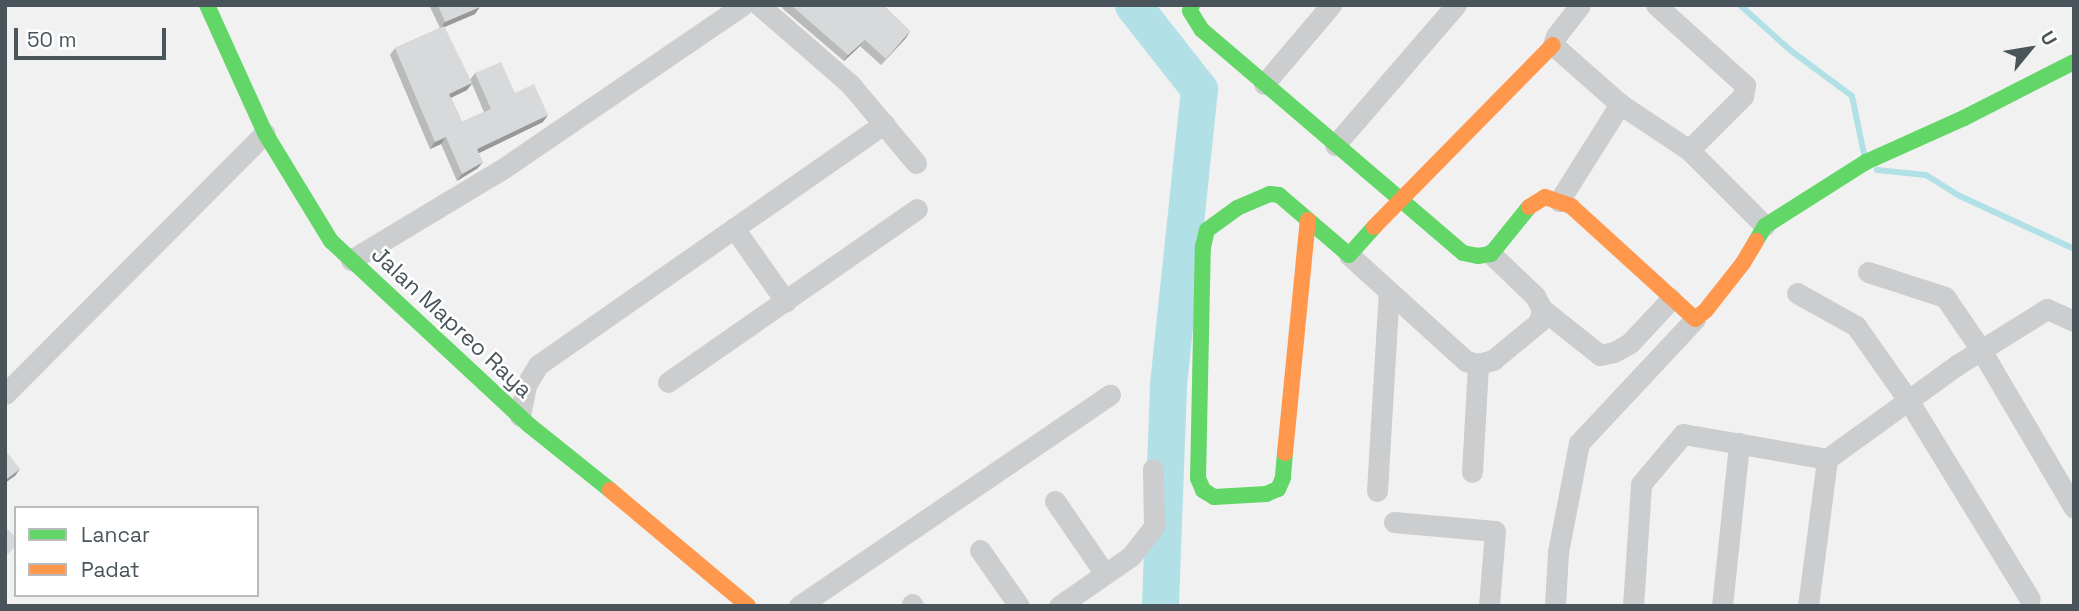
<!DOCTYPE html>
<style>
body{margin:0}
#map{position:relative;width:2079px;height:611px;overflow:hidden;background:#f1f1f1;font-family:"Space Grotesk",sans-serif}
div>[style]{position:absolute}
.stream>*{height:6px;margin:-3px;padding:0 3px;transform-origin:3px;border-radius:3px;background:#b1e1e7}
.river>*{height:37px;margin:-18.5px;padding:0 18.5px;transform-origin:18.5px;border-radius:18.5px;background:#b1e1e7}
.street>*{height:21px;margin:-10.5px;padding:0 10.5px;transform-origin:10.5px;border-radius:10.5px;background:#cbcdcf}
.fast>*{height:16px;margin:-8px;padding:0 8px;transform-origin:8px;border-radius:8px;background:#63d668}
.slow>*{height:16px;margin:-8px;padding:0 8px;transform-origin:8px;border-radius:8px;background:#ff974d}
.wall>*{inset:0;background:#b9bbbb}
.shaded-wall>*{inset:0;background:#969899}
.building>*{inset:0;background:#d7d9da}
span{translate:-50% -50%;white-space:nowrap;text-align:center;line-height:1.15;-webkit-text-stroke:5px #fff;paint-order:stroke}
.street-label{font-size:23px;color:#4a555b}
.frame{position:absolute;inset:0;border:7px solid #4a555b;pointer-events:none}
.legend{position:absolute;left:14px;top:506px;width:245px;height:91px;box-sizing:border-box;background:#fff;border:2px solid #b7bbbd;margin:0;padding:9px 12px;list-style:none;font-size:21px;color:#4a555b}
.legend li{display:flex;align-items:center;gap:14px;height:35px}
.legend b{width:35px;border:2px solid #b7bbbd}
.north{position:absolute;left:1995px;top:14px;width:70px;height:70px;-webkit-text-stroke:5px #fff;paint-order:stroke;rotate:60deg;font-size:19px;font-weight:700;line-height:28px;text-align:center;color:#4a555b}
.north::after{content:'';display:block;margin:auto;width:24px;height:32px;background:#4a555b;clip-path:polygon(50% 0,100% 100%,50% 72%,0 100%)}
.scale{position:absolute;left:14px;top:28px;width:152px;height:32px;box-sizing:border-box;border:4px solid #4a555b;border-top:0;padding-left:9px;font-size:21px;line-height:24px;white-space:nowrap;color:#4a555b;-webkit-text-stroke:5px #fff;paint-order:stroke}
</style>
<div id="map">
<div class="stream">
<div style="left:1740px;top:5px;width:67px;rotate:42deg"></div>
<div style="left:1790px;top:50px;width:77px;rotate:36.6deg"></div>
<div style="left:1852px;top:96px;width:59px;rotate:78.3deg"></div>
<div style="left:1877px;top:170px;width:49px;rotate:5.8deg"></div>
<div style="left:1926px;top:175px;width:40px;rotate:32deg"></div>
<div style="left:1960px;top:196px;width:126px;rotate:24.9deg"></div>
</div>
<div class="river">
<div style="left:1133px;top:5px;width:107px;rotate:51.8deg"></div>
<div style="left:1199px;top:89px;width:299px;rotate:96deg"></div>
<div style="left:1168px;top:386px;width:220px;rotate:92.1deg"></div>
</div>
<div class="street">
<div style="left:759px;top:5px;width:121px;rotate:41deg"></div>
<div style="left:850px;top:84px;width:103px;rotate:50.1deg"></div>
<div style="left:1656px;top:5px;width:120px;rotate:42deg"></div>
<div style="left:1745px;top:85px;width:11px;rotate:100deg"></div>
<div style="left:1743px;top:96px;width:76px;rotate:135deg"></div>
<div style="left:1264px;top:84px;width:104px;rotate:-49.7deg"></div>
<div style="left:1620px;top:104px;width:83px;rotate:33.7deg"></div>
<div style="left:1689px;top:150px;width:107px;rotate:45deg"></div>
<div style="left:1335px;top:145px;width:185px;rotate:-49.2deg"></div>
<div style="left:1559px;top:201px;width:115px;rotate:-57.8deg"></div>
<div style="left:1620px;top:104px;width:89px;rotate:-138.6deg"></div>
<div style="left:1553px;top:45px;width:9px;rotate:-72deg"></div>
<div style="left:1556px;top:36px;width:39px;rotate:-52deg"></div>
<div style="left:734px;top:228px;width:90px;rotate:54.9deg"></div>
<div style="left:1491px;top:254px;width:61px;rotate:43.7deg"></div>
<div style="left:1535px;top:296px;width:15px;rotate:62deg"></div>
<div style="left:1542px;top:309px;width:74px;rotate:38.4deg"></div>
<div style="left:1600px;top:355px;width:14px;rotate:-12deg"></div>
<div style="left:1614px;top:352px;width:18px;rotate:-29deg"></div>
<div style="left:1630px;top:343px;width:60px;rotate:-47deg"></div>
<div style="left:1349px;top:255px;width:158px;rotate:42.2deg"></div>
<div style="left:1466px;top:361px;width:12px;rotate:14deg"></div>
<div style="left:1478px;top:364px;width:16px;rotate:-15deg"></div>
<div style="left:1493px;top:360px;width:60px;rotate:-39.6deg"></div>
<div style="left:1539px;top:322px;width:13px;rotate:-77deg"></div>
<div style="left:351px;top:260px;width:175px;rotate:-31deg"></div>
<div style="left:501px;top:170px;width:293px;rotate:-34.3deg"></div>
<div style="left:1868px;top:272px;width:81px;rotate:18deg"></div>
<div style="left:1945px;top:297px;width:64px;rotate:55.8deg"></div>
<div style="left:1981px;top:350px;width:183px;rotate:59.5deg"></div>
<div style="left:1797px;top:293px;width:68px;rotate:29.2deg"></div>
<div style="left:1856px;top:326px;width:90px;rotate:54.9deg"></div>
<div style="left:1908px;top:400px;width:233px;rotate:58.5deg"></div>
<div style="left:668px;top:382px;width:303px;rotate:-34.8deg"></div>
<div style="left:5px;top:394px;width:368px;rotate:-45.1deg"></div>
<div style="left:520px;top:416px;width:32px;rotate:-79deg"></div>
<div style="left:526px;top:385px;width:23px;rotate:-59deg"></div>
<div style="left:538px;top:365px;width:422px;rotate:-34.9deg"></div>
<div style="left:1472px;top:472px;width:108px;rotate:-86.8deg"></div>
<div style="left:1377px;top:491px;width:200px;rotate:-86.6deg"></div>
<div style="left:1055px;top:501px;width:88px;rotate:55.6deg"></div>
<div style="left:1394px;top:522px;width:101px;rotate:5.1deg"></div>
<div style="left:1495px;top:531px;width:75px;rotate:94.6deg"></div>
<div style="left:980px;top:550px;width:68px;rotate:55.1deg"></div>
<div style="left:912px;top:604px;width:2px;rotate:63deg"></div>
<div style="left:799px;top:606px;width:376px;rotate:-34.2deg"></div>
<div style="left:1059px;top:606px;width:88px;rotate:-34.8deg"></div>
<div style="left:1131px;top:556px;width:37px;rotate:-52deg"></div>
<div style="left:1154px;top:527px;width:58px;rotate:-91deg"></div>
<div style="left:1555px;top:606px;width:54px;rotate:-86.8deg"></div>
<div style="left:1558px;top:552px;width:111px;rotate:-79.1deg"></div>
<div style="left:1579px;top:443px;width:170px;rotate:-46.9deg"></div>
<div style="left:1633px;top:606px;width:122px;rotate:-86.2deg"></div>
<div style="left:1641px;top:484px;width:65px;rotate:-50deg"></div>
<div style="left:1683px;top:434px;width:146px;rotate:9.8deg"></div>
<div style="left:1827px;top:459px;width:160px;rotate:-35.9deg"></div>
<div style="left:1957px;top:365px;width:106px;rotate:-31.9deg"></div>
<div style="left:2047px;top:309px;width:30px;rotate:24deg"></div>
<div style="left:1722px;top:606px;width:164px;rotate:-84deg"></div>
<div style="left:1808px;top:606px;width:148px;rotate:-82.6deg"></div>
</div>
<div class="fast">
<div style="left:207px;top:5px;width:141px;rotate:65.6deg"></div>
<div style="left:265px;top:133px;width:127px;rotate:58.6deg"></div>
<div style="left:331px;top:241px;width:270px;rotate:42.9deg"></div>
<div style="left:529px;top:425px;width:104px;rotate:38.7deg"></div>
<div style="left:1192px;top:5px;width:6px;rotate:108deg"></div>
<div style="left:1190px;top:11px;width:22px;rotate:58deg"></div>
<div style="left:1202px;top:30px;width:343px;rotate:40.5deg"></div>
<div style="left:1463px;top:253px;width:15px;rotate:11deg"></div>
<div style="left:1478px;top:256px;width:13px;rotate:-9deg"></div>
<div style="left:1491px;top:254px;width:60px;rotate:-51deg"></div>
<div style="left:1756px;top:241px;width:17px;rotate:-59deg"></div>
<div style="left:1765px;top:226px;width:120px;rotate:-32.4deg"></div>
<div style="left:1866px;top:162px;width:107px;rotate:-24.2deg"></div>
<div style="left:1964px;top:118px;width:123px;rotate:-27deg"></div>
<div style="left:1285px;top:453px;width:25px;rotate:95deg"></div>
<div style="left:1283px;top:478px;width:12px;rotate:114deg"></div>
<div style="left:1278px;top:489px;width:13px;rotate:157deg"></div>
<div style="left:1266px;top:494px;width:52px;rotate:176.7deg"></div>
<div style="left:1214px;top:497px;width:13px;rotate:-148deg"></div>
<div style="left:1203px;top:490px;width:13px;rotate:-113deg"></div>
<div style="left:1198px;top:478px;width:231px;rotate:-88.8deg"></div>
<div style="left:1203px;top:247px;width:17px;rotate:-77deg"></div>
<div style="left:1207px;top:230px;width:37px;rotate:-36deg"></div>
<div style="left:1237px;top:208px;width:36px;rotate:-23deg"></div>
<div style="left:1270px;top:194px;width:9px;rotate:6deg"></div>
<div style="left:1279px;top:195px;width:92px;rotate:40.6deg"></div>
<div style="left:1349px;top:255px;width:38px;rotate:-48deg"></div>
</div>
<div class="slow">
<div style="left:1529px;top:207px;width:19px;rotate:-32deg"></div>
<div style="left:1545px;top:197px;width:28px;rotate:19deg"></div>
<div style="left:1571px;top:206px;width:168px;rotate:42.3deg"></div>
<div style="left:1695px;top:319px;width:14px;rotate:-39deg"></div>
<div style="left:1706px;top:310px;width:60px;rotate:-51.8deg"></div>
<div style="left:1743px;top:263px;width:26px;rotate:-59deg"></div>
<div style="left:1374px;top:227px;width:255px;rotate:-45.5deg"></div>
<div style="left:1285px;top:453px;width:234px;rotate:-84.4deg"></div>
<div style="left:610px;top:490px;width:180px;rotate:40deg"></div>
</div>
<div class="wall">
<div style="clip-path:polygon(evenodd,429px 5px,479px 5px,475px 14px,444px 27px,470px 80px,475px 73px,515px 93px,543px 122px,479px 153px,478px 168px,457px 181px,441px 144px,430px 149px,390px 55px,395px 48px,440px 28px,429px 5px,472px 84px,484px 112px,462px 122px,451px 98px,467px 90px,472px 84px)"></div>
<div style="clip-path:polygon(781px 5px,883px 5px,910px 31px,881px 65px,860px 46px,844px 61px,783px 9px)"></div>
</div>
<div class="shaded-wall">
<div style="clip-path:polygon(480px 7px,475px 14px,440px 29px,445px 22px)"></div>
<div style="clip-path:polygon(910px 31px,906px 38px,881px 65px,886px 59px)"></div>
<div style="clip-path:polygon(865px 40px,860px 46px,844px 61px,848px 55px)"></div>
<div style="clip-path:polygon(472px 83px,467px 90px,444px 101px,449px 94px)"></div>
<div style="clip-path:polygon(548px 115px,543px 122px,473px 156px,477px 149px)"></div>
<div style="clip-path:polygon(446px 137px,441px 144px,430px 149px,435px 142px)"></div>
<div style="clip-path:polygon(483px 162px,478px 168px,457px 181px,462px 174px)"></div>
<div style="clip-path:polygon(20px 469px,15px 476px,5px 483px,5px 480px)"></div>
</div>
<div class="building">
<div style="clip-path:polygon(438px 5px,479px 5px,480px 7px,445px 22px)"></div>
<div style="clip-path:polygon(791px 5px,883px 5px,910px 31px,886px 59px,865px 40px,848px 55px)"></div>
<div style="clip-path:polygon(444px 26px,472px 83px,449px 94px,462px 122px,491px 109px,475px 73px,501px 62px,515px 93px,534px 84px,548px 115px,477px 149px,483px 162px,462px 174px,446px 137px,435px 142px,395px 48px)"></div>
<div style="clip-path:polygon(5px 450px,20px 469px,5px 480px)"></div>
<div style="clip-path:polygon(5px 527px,16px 537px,16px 546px,8px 554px,5px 551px)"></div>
</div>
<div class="street-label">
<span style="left:452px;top:322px;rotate:43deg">Jalan Mapreo Raya</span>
</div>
<div class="frame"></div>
<ul class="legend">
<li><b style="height:9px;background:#63d668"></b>Lancar</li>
<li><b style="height:9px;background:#ff974d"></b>Padat</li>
</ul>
<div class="north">U</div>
<div class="scale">50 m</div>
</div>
